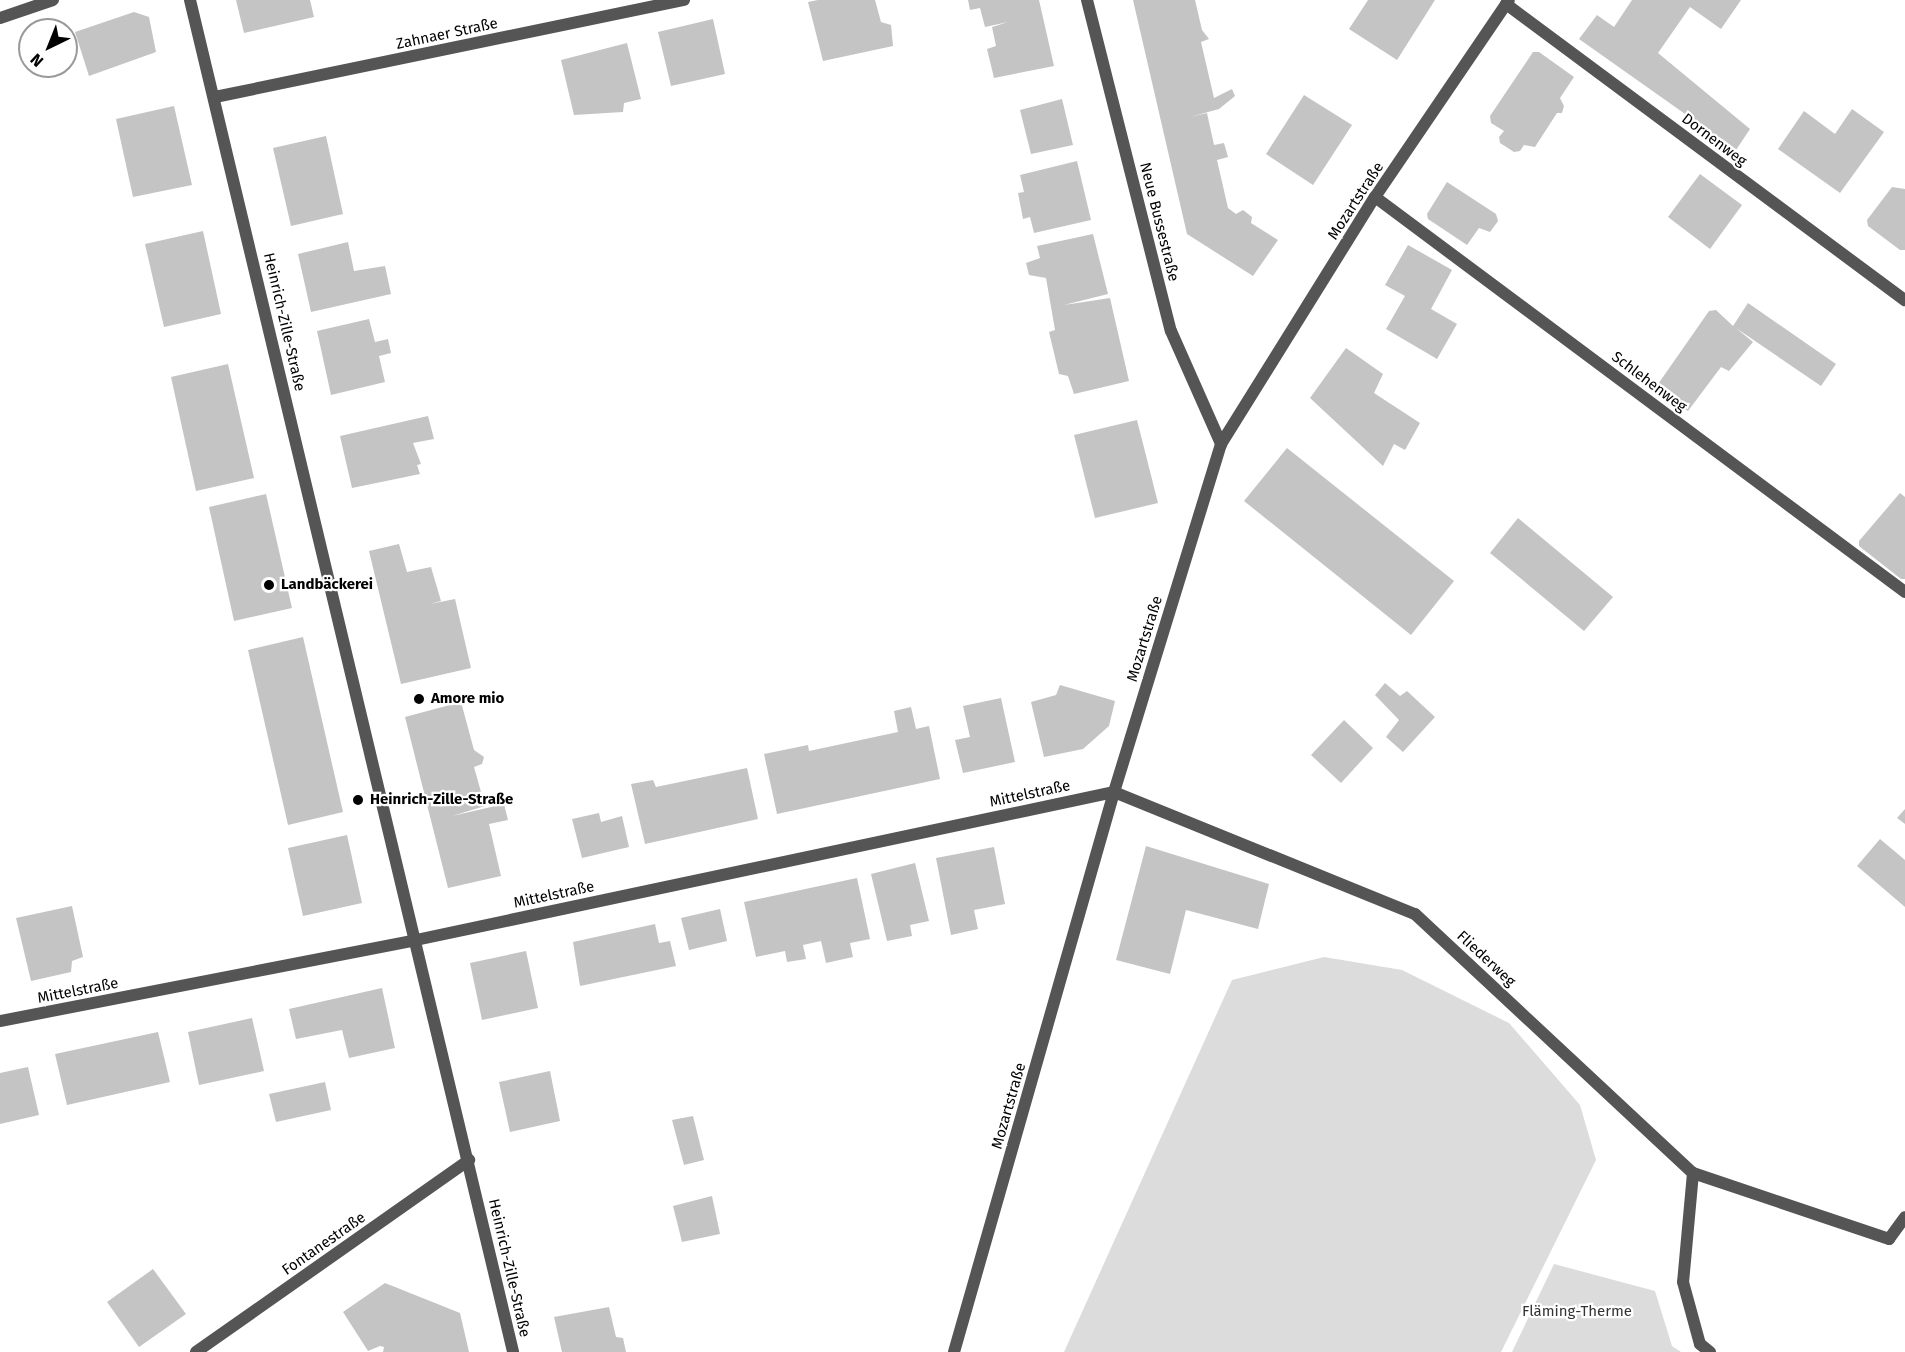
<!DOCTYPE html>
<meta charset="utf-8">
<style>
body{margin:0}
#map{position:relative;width:1905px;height:1352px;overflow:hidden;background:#fff;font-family:"Fira Sans",sans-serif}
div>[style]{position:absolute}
.green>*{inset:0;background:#dcdcdc}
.building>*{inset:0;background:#c4c4c4}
.lane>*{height:12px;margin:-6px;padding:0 6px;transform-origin:6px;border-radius:6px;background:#555}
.street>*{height:12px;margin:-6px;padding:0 6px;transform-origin:6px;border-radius:6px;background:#555}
.dots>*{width:16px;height:16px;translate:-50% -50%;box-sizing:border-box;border:3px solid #fff;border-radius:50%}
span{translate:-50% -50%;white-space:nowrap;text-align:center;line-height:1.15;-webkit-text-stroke:4.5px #fff;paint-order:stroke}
.street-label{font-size:15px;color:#000}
.poi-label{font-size:15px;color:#000;font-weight:700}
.left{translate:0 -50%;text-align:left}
.park-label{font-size:15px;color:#333}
.north{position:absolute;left:18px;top:18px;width:60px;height:60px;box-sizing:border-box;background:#fff;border:2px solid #999;border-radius:50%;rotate:223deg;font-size:16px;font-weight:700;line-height:24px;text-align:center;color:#000}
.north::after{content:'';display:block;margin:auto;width:21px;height:27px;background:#000;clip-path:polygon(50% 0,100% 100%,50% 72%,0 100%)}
</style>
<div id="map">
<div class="green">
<div style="clip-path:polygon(1324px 957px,1402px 970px,1509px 1023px,1580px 1105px,1596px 1160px,1501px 1352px,1064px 1352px,1232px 980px)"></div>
<div style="clip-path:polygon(1554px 1264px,1655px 1291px,1672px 1346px,1681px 1352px,1512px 1352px)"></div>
</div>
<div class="building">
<div style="clip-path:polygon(236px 0,310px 0,314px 17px,244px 33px)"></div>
<div style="clip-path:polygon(818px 0,875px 0,881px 22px,891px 25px,893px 46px,823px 61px,808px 2px)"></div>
<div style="clip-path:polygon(968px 0,1039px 0,1054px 66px,994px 78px,987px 49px,996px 46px,992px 27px,1008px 22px,985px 27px,980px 8px,970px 10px)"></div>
<div style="clip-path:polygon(1133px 0,1195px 0,1202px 30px,1209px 39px,1201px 42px,1214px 98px,1232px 89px,1235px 96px,1219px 109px,1190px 117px,1207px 113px,1214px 145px,1224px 143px,1228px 157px,1217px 160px,1228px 208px,1236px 214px,1243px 210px,1252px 217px,1251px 223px,1278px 240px,1253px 276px,1187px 234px)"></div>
<div style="clip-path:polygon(1368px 0,1435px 0,1397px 60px,1349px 29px)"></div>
<div style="clip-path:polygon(1632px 0,1741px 0,1721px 29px,1690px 7px,1658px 53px,1750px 129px,1736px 150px,1579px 39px,1597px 15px,1614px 27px)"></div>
<div style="clip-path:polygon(134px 12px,149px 17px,156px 52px,89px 76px,75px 32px)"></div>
<div style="clip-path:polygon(713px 19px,725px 74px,671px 86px,658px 32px)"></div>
<div style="clip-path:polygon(627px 43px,641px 99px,624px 103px,623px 112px,574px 115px,561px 60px)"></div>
<div style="clip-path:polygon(1533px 52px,1539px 52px,1574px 77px,1560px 98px,1564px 106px,1562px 113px,1557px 113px,1535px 147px,1524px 145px,1520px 151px,1514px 152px,1500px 143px,1499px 137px,1504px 131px,1491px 123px,1490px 116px)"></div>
<div style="clip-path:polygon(1304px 95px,1352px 125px,1313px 185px,1266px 154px)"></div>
<div style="clip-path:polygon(1062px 99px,1073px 145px,1031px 154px,1020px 110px)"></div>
<div style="clip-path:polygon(174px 106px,192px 185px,133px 197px,116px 119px)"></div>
<div style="clip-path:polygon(1852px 109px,1884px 132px,1840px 193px,1778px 149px,1804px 111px,1835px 134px)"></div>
<div style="clip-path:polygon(326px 136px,343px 214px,291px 226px,273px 148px)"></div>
<div style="clip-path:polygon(1077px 161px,1091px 220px,1034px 233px,1030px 217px,1023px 219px,1018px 193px,1024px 192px,1020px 175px)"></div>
<div style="clip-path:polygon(1700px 174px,1742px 205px,1710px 249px,1668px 217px)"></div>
<div style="clip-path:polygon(1447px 182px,1496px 214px,1498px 221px,1490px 232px,1479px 228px,1467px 245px,1428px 219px,1427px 214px)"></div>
<div style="clip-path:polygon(1892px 187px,1905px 189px,1905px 250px,1900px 250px,1868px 226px,1867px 220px)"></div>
<div style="clip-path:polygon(203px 231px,221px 314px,164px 327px,145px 244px)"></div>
<div style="clip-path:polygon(1093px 234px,1108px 294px,1064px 305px,1110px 298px,1129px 381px,1074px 394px,1068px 376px,1059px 374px,1049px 332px,1055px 330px,1046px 278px,1029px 275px,1026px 263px,1040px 258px,1037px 246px)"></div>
<div style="clip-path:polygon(348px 242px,354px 271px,385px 266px,391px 294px,311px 312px,298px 254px)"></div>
<div style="clip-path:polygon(1408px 245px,1452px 270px,1431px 309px,1457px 324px,1437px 359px,1386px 329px,1405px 296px,1385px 285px)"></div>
<div style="clip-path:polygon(1748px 303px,1836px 364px,1821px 386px,1736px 328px,1753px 342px,1729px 371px,1721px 367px,1688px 411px,1658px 393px,1656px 387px,1709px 311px,1716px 310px,1733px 326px)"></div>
<div style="clip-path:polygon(369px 319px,375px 342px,388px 339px,391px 353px,379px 356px,385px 382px,331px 395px,317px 331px)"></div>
<div style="clip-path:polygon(1346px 348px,1383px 374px,1374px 393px,1420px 423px,1405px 450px,1394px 444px,1383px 466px,1310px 398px)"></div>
<div style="clip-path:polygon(228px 364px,254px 478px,196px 491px,171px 377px)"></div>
<div style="clip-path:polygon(428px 416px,434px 439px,413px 443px,421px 464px,417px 465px,420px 474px,352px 488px,340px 436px)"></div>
<div style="clip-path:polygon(1137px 420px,1158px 503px,1095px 518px,1074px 435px)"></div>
<div style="clip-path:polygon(1287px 448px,1454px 581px,1411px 635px,1244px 501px)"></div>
<div style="clip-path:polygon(1900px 493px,1905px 497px,1905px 579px,1901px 579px,1859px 546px,1859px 541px)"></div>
<div style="clip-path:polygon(266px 494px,292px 608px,234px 621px,209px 507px)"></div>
<div style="clip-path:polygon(1518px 518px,1613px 597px,1584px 631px,1490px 553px)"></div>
<div style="clip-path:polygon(399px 544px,407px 572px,431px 567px,441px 601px,430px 604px,455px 599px,471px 668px,401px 684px,369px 551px)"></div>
<div style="clip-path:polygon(303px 637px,343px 812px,288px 825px,248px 650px)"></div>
<div style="clip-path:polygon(1385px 683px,1400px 696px,1407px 691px,1435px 717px,1403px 752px,1386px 737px,1399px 720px,1375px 695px)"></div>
<div style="clip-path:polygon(1060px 685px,1115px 701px,1109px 726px,1083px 749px,1044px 757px,1031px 702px,1056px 695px)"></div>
<div style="clip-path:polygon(1001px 698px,1015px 762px,963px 773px,955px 740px,970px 737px,963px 706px)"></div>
<div style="clip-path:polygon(461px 702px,474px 750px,484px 757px,482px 764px,474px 767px,485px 806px,452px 816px,504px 804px,508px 820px,489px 824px,501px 876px,448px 888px,405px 717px)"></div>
<div style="clip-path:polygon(911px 707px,916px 729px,929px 726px,940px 779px,777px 814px,764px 754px,808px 745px,809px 751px,898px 732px,894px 711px)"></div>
<div style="clip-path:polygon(1344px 720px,1373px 748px,1341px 783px,1311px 755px)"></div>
<div style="clip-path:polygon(747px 768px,758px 819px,645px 844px,631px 784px,653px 780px,656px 787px)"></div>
<div style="clip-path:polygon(1905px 809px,1905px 824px,1897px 818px)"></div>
<div style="clip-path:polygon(599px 813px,601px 822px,622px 816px,629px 847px,582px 858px,572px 819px)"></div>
<div style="clip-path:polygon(347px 835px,362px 903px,303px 916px,288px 848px)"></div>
<div style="clip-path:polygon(1880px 839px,1905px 860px,1905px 907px,1857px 866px)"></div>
<div style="clip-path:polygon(1146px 846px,1269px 884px,1258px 929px,1186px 910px,1170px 974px,1116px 960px)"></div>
<div style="clip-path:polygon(994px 847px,1005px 904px,974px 910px,978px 929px,951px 935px,936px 858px)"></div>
<div style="clip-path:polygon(915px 863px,929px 921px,910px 925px,912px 936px,887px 941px,871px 874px)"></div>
<div style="clip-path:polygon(857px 878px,870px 939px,850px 943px,853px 957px,826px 963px,821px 941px,803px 945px,806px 959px,787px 962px,785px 951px,756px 957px,744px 902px)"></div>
<div style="clip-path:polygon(72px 906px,83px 957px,72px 961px,71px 972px,31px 981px,16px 918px)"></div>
<div style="clip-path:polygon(720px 909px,727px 941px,689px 950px,681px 918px)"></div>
<div style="clip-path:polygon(655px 924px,659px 943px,670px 941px,676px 966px,580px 986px,573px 942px)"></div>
<div style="clip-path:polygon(526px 951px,538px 1008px,482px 1020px,470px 963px)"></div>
<div style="clip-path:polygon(382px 988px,395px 1048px,349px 1058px,342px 1030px,296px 1039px,289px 1009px)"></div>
<div style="clip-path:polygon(252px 1018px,264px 1071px,199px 1085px,188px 1032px)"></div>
<div style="clip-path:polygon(158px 1032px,170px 1082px,67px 1105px,55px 1054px)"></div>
<div style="clip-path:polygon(28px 1067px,39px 1115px,0 1124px,0 1073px)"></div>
<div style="clip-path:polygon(550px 1071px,560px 1121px,510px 1132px,499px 1082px)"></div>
<div style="clip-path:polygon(325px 1082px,331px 1110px,276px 1122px,269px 1094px)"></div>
<div style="clip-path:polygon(693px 1116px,704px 1160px,684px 1165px,672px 1120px)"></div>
<div style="clip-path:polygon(712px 1196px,720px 1234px,682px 1242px,673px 1206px)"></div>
<div style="clip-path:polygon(153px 1269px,186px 1314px,139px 1347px,107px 1302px)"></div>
<div style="clip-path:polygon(385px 1283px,460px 1313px,469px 1352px,383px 1352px,384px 1347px,380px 1346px,368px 1351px,343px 1312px)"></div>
<div style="clip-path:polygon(609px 1307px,616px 1337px,623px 1338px,626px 1352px,562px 1352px,554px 1317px)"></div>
</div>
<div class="lane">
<div style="left:1693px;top:1173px;width:207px;rotate:18.6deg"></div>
<div style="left:1889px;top:1239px;width:27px;rotate:-54deg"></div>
<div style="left:1683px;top:1282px;width:64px;rotate:74.7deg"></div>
<div style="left:1700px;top:1344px;width:13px;rotate:39deg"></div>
</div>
<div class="street">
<div style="left:190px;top:0;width:1390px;rotate:76.56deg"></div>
<div style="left:1087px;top:0;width:341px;rotate:75.8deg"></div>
<div style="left:1171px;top:331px;width:124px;rotate:66.1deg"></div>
<div style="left:1506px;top:4px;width:497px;rotate:36.6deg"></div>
<div style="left:0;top:18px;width:56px;rotate:-18.8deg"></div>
<div style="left:215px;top:97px;width:479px;rotate:-11.7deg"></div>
<div style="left:1375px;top:197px;width:661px;rotate:36.7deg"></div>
<div style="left:1114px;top:792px;width:325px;rotate:22.1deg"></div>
<div style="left:1415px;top:914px;width:380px;rotate:43deg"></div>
<div style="left:1693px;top:1173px;width:109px;rotate:95.2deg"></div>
<div style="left:0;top:1021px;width:424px;rotate:-11deg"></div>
<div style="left:416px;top:940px;width:714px;rotate:-11.97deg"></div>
<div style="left:196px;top:1352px;width:334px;rotate:-35.1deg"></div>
<div style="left:954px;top:1352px;width:582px;rotate:-74.05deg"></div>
<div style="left:1114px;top:792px;width:364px;rotate:-72.9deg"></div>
<div style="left:1221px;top:444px;width:291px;rotate:-58.1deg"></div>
<div style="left:1375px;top:197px;width:238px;rotate:-55.8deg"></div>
</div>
<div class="dots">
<div style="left:269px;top:585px;background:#000"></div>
<div style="left:419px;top:699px;background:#000"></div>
<div style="left:358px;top:800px;background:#000"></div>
</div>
<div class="street-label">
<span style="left:447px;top:34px;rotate:-12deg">Zahnaer Straße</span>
<span style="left:1714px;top:140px;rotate:37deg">Dornenweg</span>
<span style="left:1356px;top:201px;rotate:-57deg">Mozartstraße</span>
<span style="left:1159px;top:222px;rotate:76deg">Neue Bussestraße</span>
<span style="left:284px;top:322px;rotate:77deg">Heinrich-Zille-Straße</span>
<span style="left:1649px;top:382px;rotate:37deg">Schlehenweg</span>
<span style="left:1145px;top:639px;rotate:-73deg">Mozartstraße</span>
<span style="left:1030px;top:794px;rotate:-12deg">Mittelstraße</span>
<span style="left:554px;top:895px;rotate:-12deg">Mittelstraße</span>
<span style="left:1486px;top:959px;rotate:43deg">Fliederweg</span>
<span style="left:78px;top:991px;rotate:-11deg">Mittelstraße</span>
<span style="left:1009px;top:1106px;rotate:-74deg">Mozartstraße</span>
<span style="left:324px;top:1244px;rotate:-35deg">Fontanestraße</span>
<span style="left:509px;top:1268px;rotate:77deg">Heinrich-Zille-Straße</span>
</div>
<div class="poi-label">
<span class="left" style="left:281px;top:585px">Landbäckerei</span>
<span class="left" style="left:431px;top:699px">Amore mio</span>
<span class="left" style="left:370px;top:800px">Heinrich-Zille-Straße</span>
</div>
<div class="park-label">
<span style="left:1577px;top:1312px">Fläming-Therme</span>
</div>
<div class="north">N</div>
</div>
